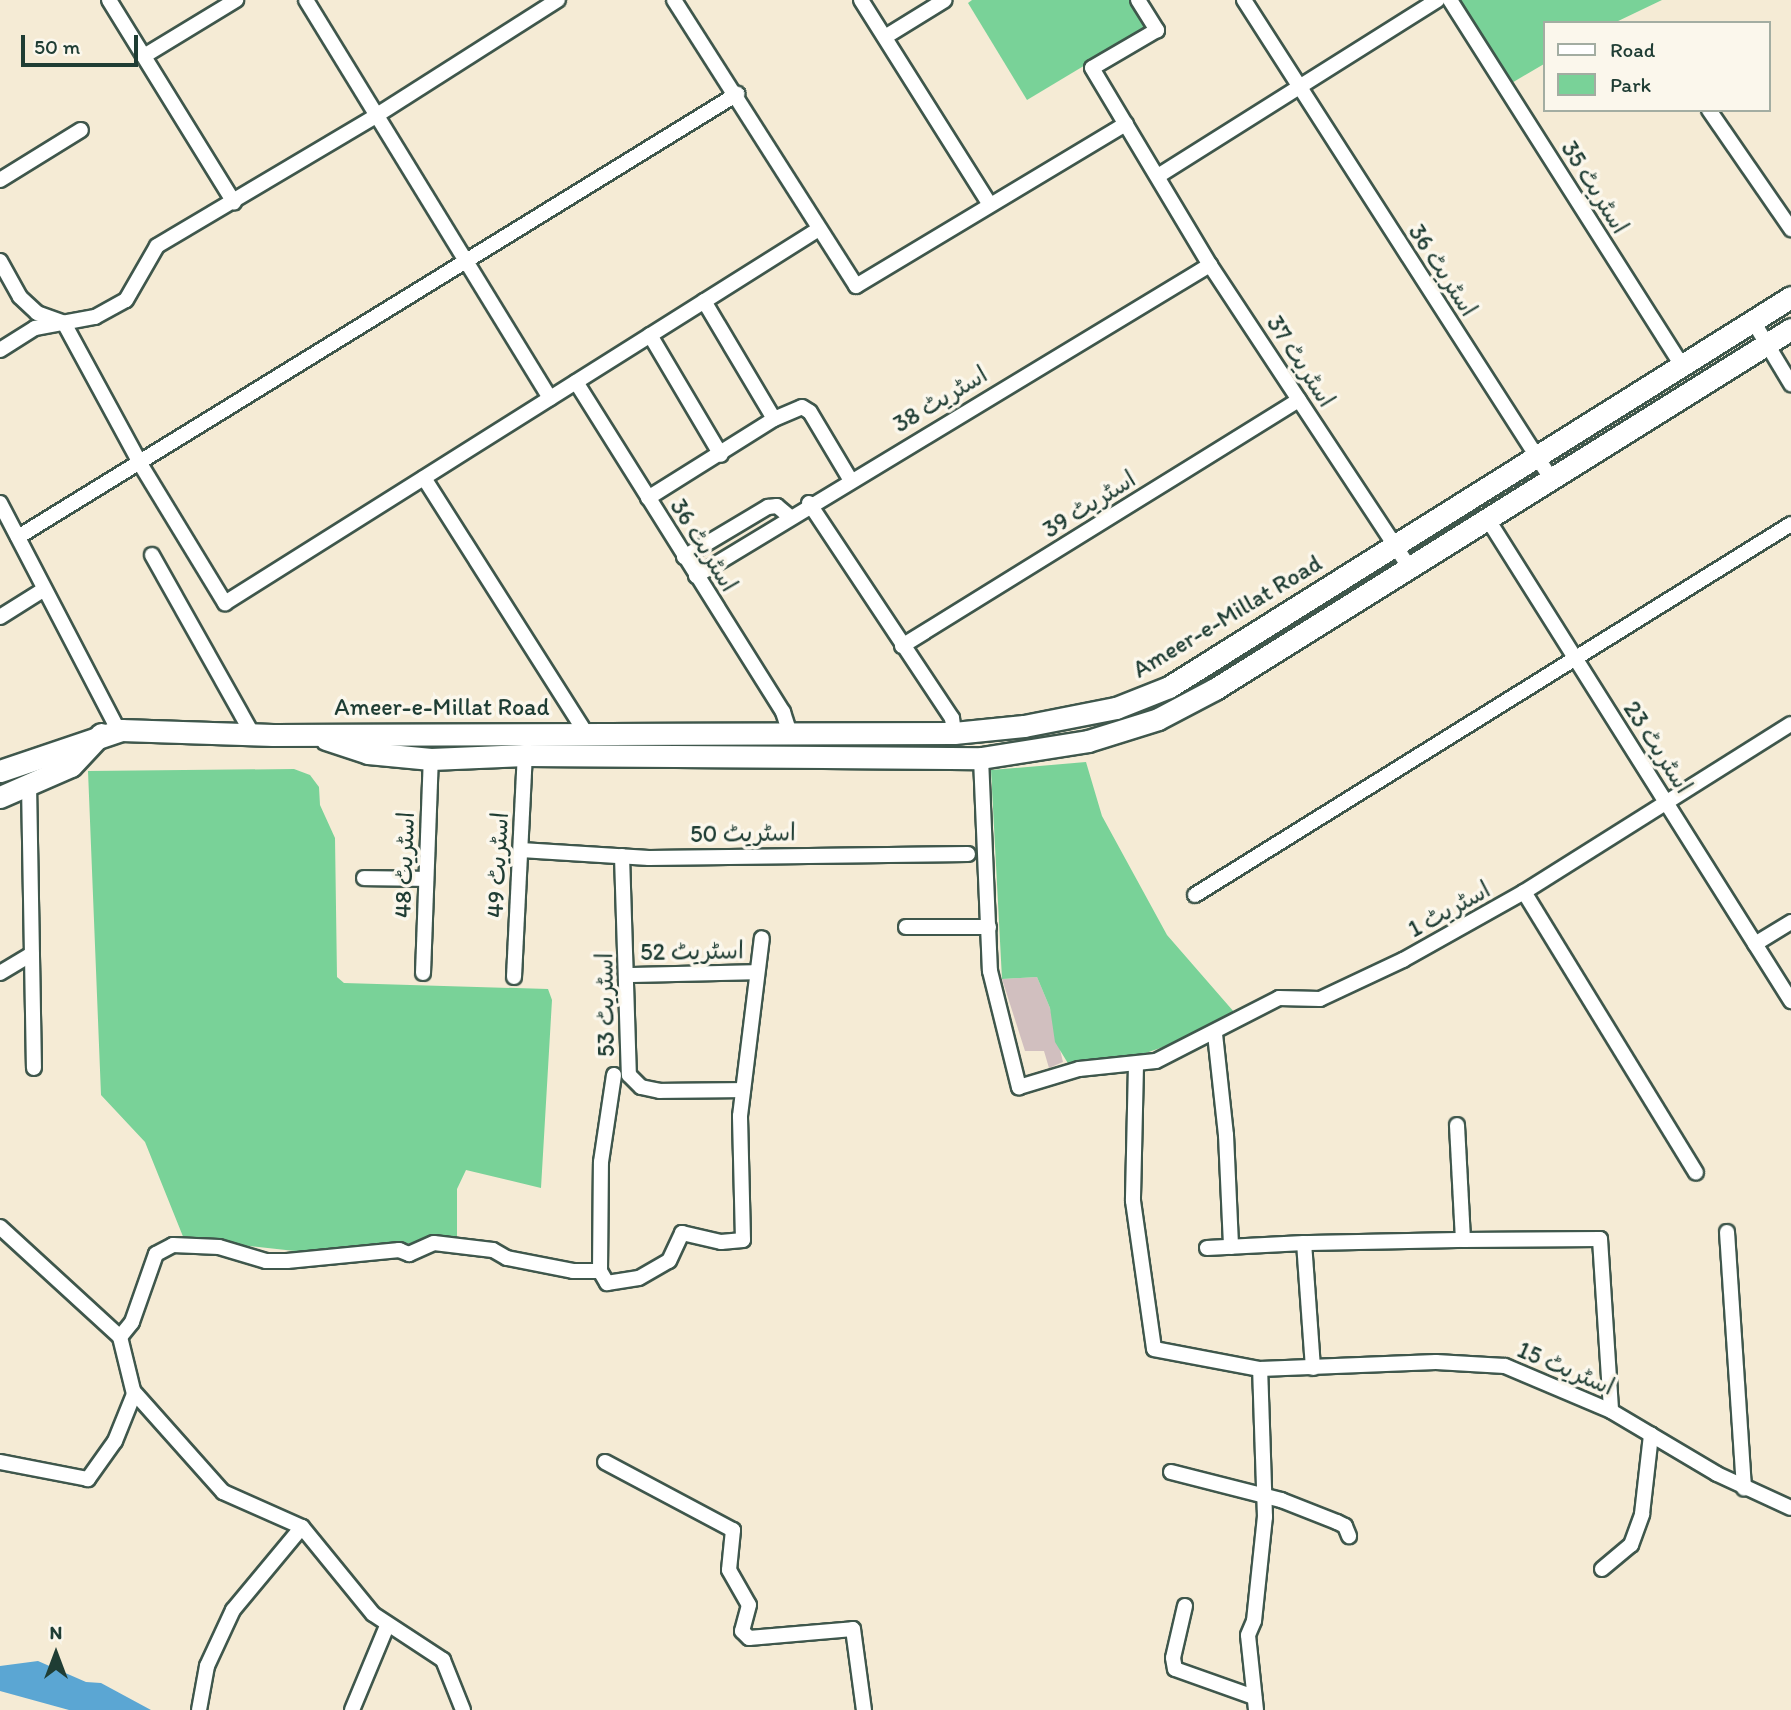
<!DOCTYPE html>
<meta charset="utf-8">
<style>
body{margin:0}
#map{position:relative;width:1791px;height:1710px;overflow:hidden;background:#f5ebd5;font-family:Itim,"Playpen Sans Arabic",sans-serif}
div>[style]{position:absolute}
.industrial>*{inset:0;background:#d1bfbf}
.green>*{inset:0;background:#79d298}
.water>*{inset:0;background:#5ba6d3}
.roads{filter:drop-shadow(2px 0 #3f574c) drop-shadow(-2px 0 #3f574c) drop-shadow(0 2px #3f574c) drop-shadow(0 -2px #3f574c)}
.minor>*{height:14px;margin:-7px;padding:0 7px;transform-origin:7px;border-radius:7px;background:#fff}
.secondary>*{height:21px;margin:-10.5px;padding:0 10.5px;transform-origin:10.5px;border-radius:10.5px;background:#fff}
span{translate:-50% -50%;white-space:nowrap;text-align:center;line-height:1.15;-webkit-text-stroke:7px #fbf7ec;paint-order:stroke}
.street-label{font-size:24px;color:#1f3d34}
.legend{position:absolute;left:1543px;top:21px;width:228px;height:91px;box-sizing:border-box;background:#fbf7ec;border:2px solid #a3ada2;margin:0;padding:9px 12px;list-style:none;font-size:21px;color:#1f3d34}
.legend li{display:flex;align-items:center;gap:14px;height:35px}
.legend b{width:35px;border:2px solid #a3ada2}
.north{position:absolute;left:21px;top:1619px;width:70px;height:70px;-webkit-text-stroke:5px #fbf7ec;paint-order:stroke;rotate:0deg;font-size:19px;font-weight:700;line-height:28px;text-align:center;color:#1f3d34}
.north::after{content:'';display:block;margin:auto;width:24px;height:32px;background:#1f3d34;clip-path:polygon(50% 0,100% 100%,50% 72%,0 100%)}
.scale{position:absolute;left:21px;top:35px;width:117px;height:32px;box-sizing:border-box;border:4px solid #1f3d34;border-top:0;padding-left:9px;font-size:21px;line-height:24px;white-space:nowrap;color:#1f3d34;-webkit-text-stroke:5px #fbf7ec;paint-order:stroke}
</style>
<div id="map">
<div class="industrial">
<div style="clip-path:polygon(1037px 977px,1050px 1008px,1063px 1062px,1049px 1068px,1044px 1051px,1025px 1051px,1002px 979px)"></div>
</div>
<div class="green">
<div style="clip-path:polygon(972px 0,1130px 0,1147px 28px,1027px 100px,968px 3px)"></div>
<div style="clip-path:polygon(1456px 0,1662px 0,1614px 23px,1544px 23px,1544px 64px,1510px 84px)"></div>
<div style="clip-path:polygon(1086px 762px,1102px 816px,1167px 935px,1241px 1020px,1117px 1063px,1069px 1065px,1055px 1042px,1050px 1008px,1037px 977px,1002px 979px,991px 770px)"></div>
<div style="clip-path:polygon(294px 769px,310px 775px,319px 787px,320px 805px,335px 838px,337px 977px,344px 983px,548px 989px,552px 1000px,541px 1188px,466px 1170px,457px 1189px,457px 1239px,304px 1252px,184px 1239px,145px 1142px,101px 1095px,88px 771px)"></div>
</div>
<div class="water">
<div style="clip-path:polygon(38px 1661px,86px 1682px,101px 1683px,151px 1710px,69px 1710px,0 1691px,0 1666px)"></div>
</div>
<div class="roads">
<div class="minor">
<div style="left:109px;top:0;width:238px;rotate:58.3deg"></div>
<div style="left:306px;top:0;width:467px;rotate:58.5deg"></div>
<div style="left:674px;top:0;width:339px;rotate:57.5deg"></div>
<div style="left:856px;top:286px;width:315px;rotate:-31deg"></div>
<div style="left:861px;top:0;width:242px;rotate:57.8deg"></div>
<div style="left:1138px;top:0;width:36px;rotate:58deg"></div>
<div style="left:1157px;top:30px;width:75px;rotate:149.7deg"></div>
<div style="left:1092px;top:68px;width:230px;rotate:59.1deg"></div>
<div style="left:1210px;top:265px;width:363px;rotate:56.6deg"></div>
<div style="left:1244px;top:0;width:567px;rotate:57.32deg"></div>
<div style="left:1450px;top:0;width:430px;rotate:57.6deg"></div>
<div style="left:885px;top:37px;width:70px;rotate:-31.7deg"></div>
<div style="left:144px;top:56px;width:108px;rotate:-31.3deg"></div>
<div style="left:1709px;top:110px;width:145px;rotate:55.4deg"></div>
<div style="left:1158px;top:176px;width:330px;rotate:-32.2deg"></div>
<div style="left:0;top:180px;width:95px;rotate:-31.7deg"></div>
<div style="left:0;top:261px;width:41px;rotate:60.9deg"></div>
<div style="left:20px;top:297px;width:23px;rotate:43deg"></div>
<div style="left:37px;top:313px;width:29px;rotate:20deg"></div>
<div style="left:64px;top:323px;width:162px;rotate:61.5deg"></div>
<div style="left:141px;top:465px;width:162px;rotate:58.7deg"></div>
<div style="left:225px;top:603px;width:702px;rotate:-32.2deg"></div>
<div style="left:704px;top:301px;width:137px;rotate:59.3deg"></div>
<div style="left:1753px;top:321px;width:74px;rotate:58.9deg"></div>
<div style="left:650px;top:335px;width:139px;rotate:59.4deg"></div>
<div style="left:0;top:350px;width:41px;rotate:-32.2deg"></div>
<div style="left:35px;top:328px;width:61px;rotate:-10.4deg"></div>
<div style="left:95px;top:317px;width:35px;rotate:-29deg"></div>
<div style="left:126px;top:300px;width:62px;rotate:-60.1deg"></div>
<div style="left:157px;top:246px;width:252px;rotate:-30.7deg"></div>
<div style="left:374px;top:117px;width:218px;rotate:-32.5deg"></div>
<div style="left:576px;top:382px;width:390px;rotate:57.9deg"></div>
<div style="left:783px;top:712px;width:22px;rotate:72deg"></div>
<div style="left:424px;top:478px;width:302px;rotate:57.6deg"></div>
<div style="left:648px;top:498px;width:149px;rotate:-32.1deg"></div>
<div style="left:774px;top:419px;width:30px;rotate:-23deg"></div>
<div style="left:802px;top:407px;width:9px;rotate:32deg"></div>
<div style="left:810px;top:412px;width:78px;rotate:59.2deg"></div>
<div style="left:0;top:503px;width:256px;rotate:62.5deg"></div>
<div style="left:809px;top:503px;width:258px;rotate:56.4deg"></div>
<div style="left:952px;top:718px;width:15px;rotate:82deg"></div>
<div style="left:1487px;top:518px;width:571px;rotate:57.81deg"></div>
<div style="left:18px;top:537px;width:845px;rotate:-31.64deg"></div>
<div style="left:152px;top:555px;width:206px;rotate:60.7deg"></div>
<div style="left:684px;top:557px;width:98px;rotate:-30.8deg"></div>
<div style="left:768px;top:507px;width:9px;rotate:-6deg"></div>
<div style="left:777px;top:506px;width:16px;rotate:40deg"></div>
<div style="left:696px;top:576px;width:601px;rotate:-31.18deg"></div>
<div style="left:0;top:617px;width:51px;rotate:-32.1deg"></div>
<div style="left:902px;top:646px;width:467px;rotate:-31.8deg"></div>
<div style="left:981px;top:758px;width:213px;rotate:87.6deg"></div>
<div style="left:990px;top:971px;width:120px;rotate:76deg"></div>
<div style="left:1019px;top:1087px;width:63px;rotate:-16.7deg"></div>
<div style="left:1079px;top:1069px;width:77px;rotate:-5.9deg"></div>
<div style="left:1156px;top:1061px;width:138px;rotate:-27.1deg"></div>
<div style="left:1279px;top:998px;width:41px;rotate:1.4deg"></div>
<div style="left:1320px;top:999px;width:92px;rotate:-25.2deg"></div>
<div style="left:1403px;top:960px;width:139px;rotate:-29.3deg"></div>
<div style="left:1524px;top:892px;width:315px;rotate:-32.2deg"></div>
<div style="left:29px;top:784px;width:284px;rotate:89deg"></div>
<div style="left:521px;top:850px;width:128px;rotate:3.6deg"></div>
<div style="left:649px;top:858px;width:319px;rotate:-0.7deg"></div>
<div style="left:622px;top:856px;width:219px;rotate:88.2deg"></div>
<div style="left:629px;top:1075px;width:17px;rotate:45deg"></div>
<div style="left:641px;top:1087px;width:19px;rotate:12deg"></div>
<div style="left:660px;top:1091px;width:83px;rotate:-0.7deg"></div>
<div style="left:364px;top:878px;width:62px;rotate:0.9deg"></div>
<div style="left:1524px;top:892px;width:329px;rotate:58.5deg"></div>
<div style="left:1195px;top:895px;width:702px;rotate:-31.9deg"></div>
<div style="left:906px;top:927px;width:83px"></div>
<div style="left:1755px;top:944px;width:42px;rotate:-31.4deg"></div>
<div style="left:0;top:973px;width:37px;rotate:-31deg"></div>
<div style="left:423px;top:973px;width:214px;rotate:-87.9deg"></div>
<div style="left:628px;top:975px;width:129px;rotate:-1.3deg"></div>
<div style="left:514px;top:977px;width:222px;rotate:-87.2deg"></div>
<div style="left:1215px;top:1034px;width:102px;rotate:83.8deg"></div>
<div style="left:1226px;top:1135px;width:112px;rotate:87.4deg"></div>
<div style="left:1136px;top:1065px;width:136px;rotate:91.3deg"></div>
<div style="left:1133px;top:1201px;width:149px;rotate:81.9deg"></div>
<div style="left:1154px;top:1349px;width:108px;rotate:10.7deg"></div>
<div style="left:1260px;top:1369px;width:176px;rotate:-2.3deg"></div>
<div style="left:1436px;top:1362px;width:69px;rotate:3.3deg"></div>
<div style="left:1505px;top:1366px;width:115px;rotate:23deg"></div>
<div style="left:1611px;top:1411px;width:123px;rotate:30.7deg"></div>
<div style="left:1717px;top:1474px;width:81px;rotate:24.7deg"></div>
<div style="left:0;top:1227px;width:163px;rotate:42.5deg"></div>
<div style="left:120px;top:1337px;width:59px;rotate:76.2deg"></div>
<div style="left:134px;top:1394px;width:51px;rotate:112deg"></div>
<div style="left:115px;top:1441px;width:47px;rotate:125.4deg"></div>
<div style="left:88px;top:1479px;width:90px;rotate:-169.1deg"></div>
<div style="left:1727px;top:1232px;width:257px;rotate:86.2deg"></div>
<div style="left:1463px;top:1240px;width:137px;rotate:-0.4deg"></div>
<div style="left:1600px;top:1239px;width:172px;rotate:86.3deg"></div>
<div style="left:1207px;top:1248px;width:97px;rotate:-3deg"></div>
<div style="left:600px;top:1271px;width:109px;rotate:-89.5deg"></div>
<div style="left:601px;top:1162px;width:88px;rotate:-81.5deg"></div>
<div style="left:120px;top:1337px;width:19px;rotate:-51deg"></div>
<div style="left:132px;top:1322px;width:72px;rotate:-70.6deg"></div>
<div style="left:156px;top:1254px;width:19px;rotate:-28deg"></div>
<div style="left:173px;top:1245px;width:46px;rotate:2.5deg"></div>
<div style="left:219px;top:1247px;width:49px;rotate:16.6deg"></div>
<div style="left:266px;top:1261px;width:21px"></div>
<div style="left:287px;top:1261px;width:113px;rotate:-5.6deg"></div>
<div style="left:399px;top:1250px;width:11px;rotate:22deg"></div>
<div style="left:409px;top:1254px;width:27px;rotate:-24deg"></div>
<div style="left:434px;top:1243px;width:59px;rotate:6.8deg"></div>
<div style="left:493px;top:1250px;width:16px;rotate:30deg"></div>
<div style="left:507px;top:1258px;width:67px;rotate:11.1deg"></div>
<div style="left:573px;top:1271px;width:27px"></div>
<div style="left:600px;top:1271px;width:14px;rotate:60deg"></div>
<div style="left:607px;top:1283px;width:32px;rotate:-9deg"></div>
<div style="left:639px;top:1278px;width:34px;rotate:-30deg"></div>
<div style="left:669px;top:1261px;width:31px;rotate:-65deg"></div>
<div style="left:682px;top:1233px;width:40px;rotate:13deg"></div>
<div style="left:721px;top:1242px;width:22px;rotate:-5deg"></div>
<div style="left:743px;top:1240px;width:124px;rotate:-91.4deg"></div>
<div style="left:740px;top:1116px;width:179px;rotate:-83deg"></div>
<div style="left:1313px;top:1368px;width:125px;rotate:-94.1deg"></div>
<div style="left:1304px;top:1243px;width:159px;rotate:-1.1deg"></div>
<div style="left:1463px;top:1240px;width:115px;rotate:-93deg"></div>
<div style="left:134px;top:1392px;width:134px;rotate:48.3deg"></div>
<div style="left:223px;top:1492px;width:86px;rotate:23.9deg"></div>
<div style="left:302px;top:1527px;width:112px;rotate:50.8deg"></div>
<div style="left:373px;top:1614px;width:84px;rotate:33.3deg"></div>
<div style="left:443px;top:1660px;width:54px;rotate:68.2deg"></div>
<div style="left:605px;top:1462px;width:145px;rotate:28deg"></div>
<div style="left:733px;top:1530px;width:40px;rotate:95.7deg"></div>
<div style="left:729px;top:1570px;width:40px;rotate:60.3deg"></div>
<div style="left:749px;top:1605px;width:27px;rotate:105deg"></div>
<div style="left:742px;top:1631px;width:10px;rotate:45deg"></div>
<div style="left:749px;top:1638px;width:104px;rotate:-4.9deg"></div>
<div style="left:853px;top:1629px;width:82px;rotate:82.3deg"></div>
<div style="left:1171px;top:1472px;width:114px;rotate:14.3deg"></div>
<div style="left:1281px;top:1500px;width:60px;rotate:21.4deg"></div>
<div style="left:1337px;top:1522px;width:9px;rotate:27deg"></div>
<div style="left:1345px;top:1526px;width:11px;rotate:68deg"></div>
<div style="left:1602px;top:1569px;width:38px;rotate:-40deg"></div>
<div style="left:1631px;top:1545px;width:33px;rotate:-70deg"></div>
<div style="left:1642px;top:1514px;width:80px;rotate:-83.5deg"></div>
<div style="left:1185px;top:1606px;width:53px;rotate:103deg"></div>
<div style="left:1173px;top:1658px;width:11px;rotate:80deg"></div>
<div style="left:1175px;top:1669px;width:84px;rotate:19.5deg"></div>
<div style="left:199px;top:1710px;width:45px;rotate:-79.7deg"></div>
<div style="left:207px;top:1666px;width:62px;rotate:-65.1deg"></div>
<div style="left:233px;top:1610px;width:108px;rotate:-50.3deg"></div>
<div style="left:352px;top:1710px;width:91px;rotate:-67.4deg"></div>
<div style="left:1256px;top:1710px;width:75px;rotate:-96.1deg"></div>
<div style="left:1248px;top:1635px;width:15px;rotate:-67deg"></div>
<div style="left:1254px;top:1621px;width:105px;rotate:-84deg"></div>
<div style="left:1265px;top:1517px;width:148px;rotate:-91.9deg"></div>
</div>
<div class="secondary">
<div style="left:326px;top:739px;width:44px;rotate:18.4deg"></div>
<div style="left:368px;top:753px;width:63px;rotate:5.4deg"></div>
<div style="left:431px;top:759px;width:94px;rotate:-2.4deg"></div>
<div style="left:525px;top:755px;width:456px;rotate:0.4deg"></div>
<div style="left:981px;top:758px;width:108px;rotate:-9deg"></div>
<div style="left:1088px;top:741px;width:73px;rotate:-17.4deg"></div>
<div style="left:1158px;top:719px;width:64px;rotate:-27.8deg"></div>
<div style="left:1215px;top:689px;width:679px;rotate:-32.01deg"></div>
<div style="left:0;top:771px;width:128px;rotate:-18.7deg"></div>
<div style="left:121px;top:730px;width:152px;rotate:1.9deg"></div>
<div style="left:273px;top:735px;width:681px;rotate:-0.17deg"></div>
<div style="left:954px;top:733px;width:70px;rotate:-5.7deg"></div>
<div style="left:1024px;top:726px;width:94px;rotate:-11.1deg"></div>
<div style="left:1116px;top:708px;width:57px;rotate:-21.6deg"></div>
<div style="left:1169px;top:687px;width:734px;rotate:-32.09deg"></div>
<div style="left:0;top:797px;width:77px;rotate:-23.6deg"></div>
<div style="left:71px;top:766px;width:44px;rotate:-46.8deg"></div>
</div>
</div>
<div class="street-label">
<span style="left:1595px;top:187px;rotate:58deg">اسٹریٹ 35</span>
<span style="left:1443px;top:270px;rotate:57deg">اسٹریٹ 36</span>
<span style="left:1301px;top:361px;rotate:57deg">اسٹریٹ 37</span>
<span style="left:940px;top:399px;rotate:-31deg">اسٹریٹ 38</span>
<span style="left:1089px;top:504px;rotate:-32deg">اسٹریٹ 39</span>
<span style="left:704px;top:545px;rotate:58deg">اسٹریٹ 36</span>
<span style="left:1227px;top:616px;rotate:-31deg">Ameer-e-Millat Road</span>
<span style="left:442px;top:707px">Ameer-e-Millat Road</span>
<span style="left:1658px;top:747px;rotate:57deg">اسٹریٹ 23</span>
<span style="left:743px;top:833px;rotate:-1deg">اسٹریٹ 50</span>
<span style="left:404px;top:865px;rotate:-88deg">اسٹریٹ 48</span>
<span style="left:497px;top:865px;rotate:-87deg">اسٹریٹ 49</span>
<span style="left:1449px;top:909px;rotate:-29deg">اسٹریٹ 1</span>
<span style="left:692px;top:951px;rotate:-1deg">اسٹریٹ 52</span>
<span style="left:605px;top:1005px;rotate:-91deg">اسٹریٹ 53</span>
<span style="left:1566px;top:1368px;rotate:23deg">اسٹریٹ 15</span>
</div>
<ul class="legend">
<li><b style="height:9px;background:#fff"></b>Road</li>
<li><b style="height:19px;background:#79d298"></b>Park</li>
</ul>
<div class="north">N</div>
<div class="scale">50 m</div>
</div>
